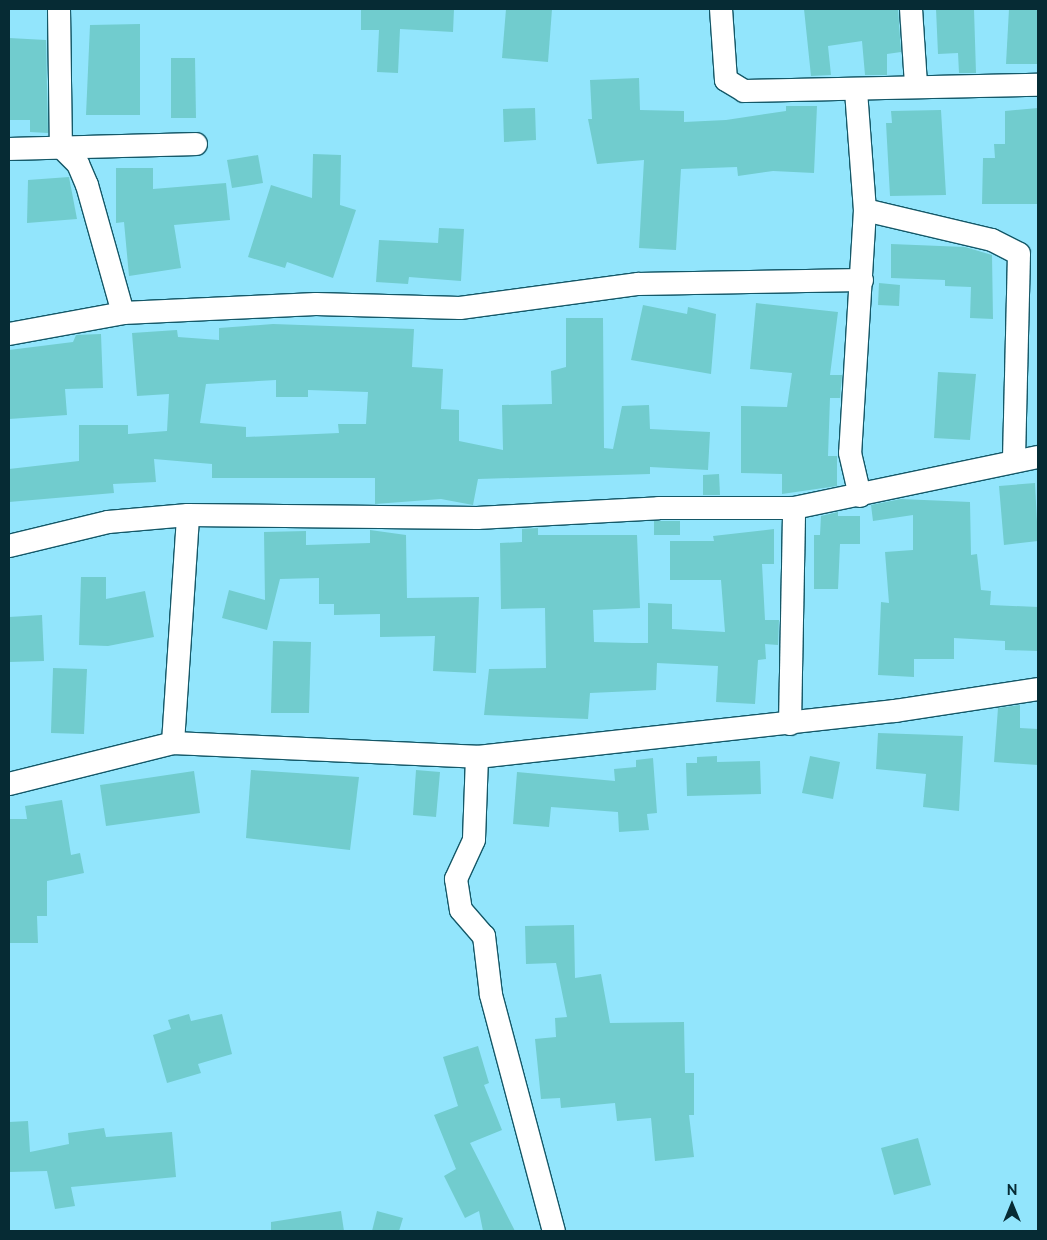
<!DOCTYPE html>
<style>
body{margin:0}
#map{position:relative;width:1047px;height:1240px;overflow:hidden;background:#92e5fc;font-family:Raleway,sans-serif}
div>[style]{position:absolute}
.building>*{inset:0;background:#71ccce}
.roads{filter:drop-shadow(1px 0 #145868) drop-shadow(-1px 0 #145868) drop-shadow(0 1px #145868) drop-shadow(0 -1px #145868)}
.minor>*{height:22px;margin:-11px;padding:0 11px;transform-origin:11px;border-radius:11px;background:#fff}
span{translate:-50% -50%;white-space:nowrap;text-align:center;line-height:1.15;-webkit-text-stroke:4px #92e5fc;paint-order:stroke}
.frame{position:absolute;inset:0;border:10px solid #062b34;pointer-events:none}
.north{position:absolute;left:987px;top:1180px;width:50px;height:50px;-webkit-text-stroke:4px #92e5fc;paint-order:stroke;rotate:0deg;font-size:14px;font-weight:700;line-height:20px;text-align:center;color:#062b34}
.north::after{content:'';display:block;margin:auto;width:18px;height:22px;background:#062b34;clip-path:polygon(50% 0,100% 100%,50% 72%,0 100%)}
</style>
<div id="map">
<div class="building">
<div style="clip-path:polygon(361px 9px,454px 9px,453px 32px,400px 29px,398px 73px,377px 72px,379px 30px,361px 30px)"></div>
<div style="clip-path:polygon(506px 9px,552px 9px,548px 62px,502px 58px)"></div>
<div style="clip-path:polygon(804px 9px,898px 9px,901px 52px,887px 54px,887px 75px,865px 75px,862px 41px,828px 46px,831px 75px,811px 76px)"></div>
<div style="clip-path:polygon(936px 9px,974px 9px,976px 73px,959px 73px,958px 53px,938px 54px)"></div>
<div style="clip-path:polygon(1009px 9px,1038px 9px,1038px 64px,1006px 64px)"></div>
<div style="clip-path:polygon(140px 24px,140px 115px,86px 115px,90px 25px)"></div>
<div style="clip-path:polygon(9px 38px,46px 40px,48px 133px,30px 132px,30px 120px,9px 120px)"></div>
<div style="clip-path:polygon(171px 58px,195px 58px,196px 118px,171px 118px)"></div>
<div style="clip-path:polygon(639px 78px,640px 110px,684px 111px,684px 122px,726px 120px,786px 111px,786px 106px,817px 106px,814px 173px,773px 171px,738px 176px,737px 167px,681px 169px,676px 250px,639px 248px,644px 160px,597px 164px,588px 119px,592px 119px,590px 80px)"></div>
<div style="clip-path:polygon(535px 108px,536px 140px,504px 142px,503px 109px)"></div>
<div style="clip-path:polygon(1038px 108px,1038px 204px,982px 204px,983px 158px,995px 158px,994px 144px,1005px 144px,1005px 111px)"></div>
<div style="clip-path:polygon(941px 110px,946px 195px,890px 196px,886px 123px,892px 123px,891px 111px)"></div>
<div style="clip-path:polygon(313px 154px,341px 155px,340px 205px,356px 210px,333px 278px,287px 262px,285px 268px,248px 257px,271px 185px,312px 198px)"></div>
<div style="clip-path:polygon(258px 155px,263px 183px,232px 188px,227px 160px)"></div>
<div style="clip-path:polygon(116px 168px,153px 168px,153px 189px,226px 183px,230px 220px,174px 225px,181px 268px,129px 276px,124px 222px,116px 223px)"></div>
<div style="clip-path:polygon(69px 177px,77px 219px,27px 223px,28px 180px)"></div>
<div style="clip-path:polygon(439px 228px,464px 229px,461px 281px,409px 277px,408px 284px,376px 282px,379px 240px,438px 243px)"></div>
<div style="clip-path:polygon(891px 244px,965px 247px,992px 255px,993px 319px,970px 318px,971px 287px,945px 286px,945px 280px,891px 278px)"></div>
<div style="clip-path:polygon(879px 283px,900px 285px,899px 306px,878px 305px)"></div>
<div style="clip-path:polygon(756px 303px,838px 312px,830px 375px,842px 375px,840px 398px,830px 398px,828px 456px,837px 456px,837px 486px,782px 494px,782px 474px,741px 473px,741px 406px,787px 407px,792px 373px,750px 369px)"></div>
<div style="clip-path:polygon(643px 305px,687px 314px,688px 307px,716px 314px,711px 374px,631px 360px)"></div>
<div style="clip-path:polygon(evenodd,566px 318px,603px 318px,604px 448px,613px 449px,622px 406px,649px 405px,650px 429px,710px 432px,708px 470px,650px 467px,650px 474px,478px 479px,473px 505px,441px 499px,375px 504px,375px 478px,212px 478px,212px 464px,154px 459px,156px 482px,113px 484px,114px 493px,9px 502px,9px 469px,79px 461px,79px 425px,128px 425px,128px 434px,167px 431px,169px 394px,137px 396px,132px 333px,177px 330px,178px 337px,219px 340px,219px 328px,273px 324px,414px 329px,412px 367px,443px 369px,441px 409px,459px 410px,459px 441px,503px 450px,502px 405px,552px 404px,551px 371px,566px 367px,566px 318px,276px 380px,276px 397px,308px 397px,308px 390px,368px 392px,366px 424px,338px 424px,339px 433px,246px 437px,246px 427px,200px 423px,206px 384px,276px 380px)"></div>
<div style="clip-path:polygon(101px 334px,103px 388px,65px 389px,67px 415px,9px 419px,9px 350px,73px 342px,76px 335px)"></div>
<div style="clip-path:polygon(938px 372px,976px 374px,970px 440px,934px 438px)"></div>
<div style="clip-path:polygon(719px 474px,720px 495px,703px 495px,703px 475px)"></div>
<div style="clip-path:polygon(1035px 483px,1038px 541px,1004px 545px,999px 486px)"></div>
<div style="clip-path:polygon(901px 499px,970px 502px,971px 555px,977px 554px,981px 590px,991px 591px,990px 605px,1038px 607px,1038px 651px,1005px 650px,1005px 641px,954px 638px,954px 659px,914px 659px,914px 677px,878px 675px,881px 602px,889px 603px,885px 552px,913px 550px,913px 515px,873px 521px,871px 505px)"></div>
<div style="clip-path:polygon(838px 512px,838px 516px,860px 516px,860px 544px,840px 544px,838px 589px,814px 589px,814px 535px,820px 535px,821px 516px)"></div>
<div style="clip-path:polygon(654px 521px,680px 521px,680px 535px,654px 535px)"></div>
<div style="clip-path:polygon(538px 528px,538px 535px,637px 535px,640px 608px,593px 610px,594px 642px,632px 643px,648px 643px,648px 603px,672px 604px,672px 629px,725px 632px,721px 580px,670px 580px,670px 541px,714px 541px,713px 536px,774px 529px,774px 564px,762px 564px,765px 620px,779px 620px,778px 645px,765px 644px,766px 659px,758px 660px,755px 704px,716px 702px,718px 666px,657px 663px,656px 690px,590px 693px,588px 719px,484px 715px,489px 669px,546px 668px,545px 608px,501px 609px,500px 543px,522px 542px,522px 529px)"></div>
<div style="clip-path:polygon(370px 530px,406px 535px,407px 598px,479px 597px,476px 673px,433px 671px,435px 636px,380px 637px,380px 614px,334px 615px,334px 604px,319px 604px,319px 578px,280px 579px,267px 630px,222px 618px,229px 590px,265px 600px,264px 532px,306px 531px,306px 545px,370px 543px)"></div>
<div style="clip-path:polygon(81px 577px,106px 577px,106px 599px,145px 591px,154px 637px,108px 646px,79px 645px)"></div>
<div style="clip-path:polygon(42px 615px,44px 661px,9px 662px,9px 617px)"></div>
<div style="clip-path:polygon(273px 641px,311px 642px,309px 713px,271px 713px)"></div>
<div style="clip-path:polygon(53px 668px,87px 669px,84px 734px,51px 733px)"></div>
<div style="clip-path:polygon(1020px 705px,1020px 728px,1038px 729px,1038px 765px,994px 762px,998px 708px)"></div>
<div style="clip-path:polygon(878px 733px,963px 736px,959px 811px,923px 807px,926px 774px,876px 769px)"></div>
<div style="clip-path:polygon(717px 756px,717px 762px,760px 761px,761px 794px,687px 796px,686px 763px,697px 763px,697px 757px)"></div>
<div style="clip-path:polygon(810px 756px,840px 762px,833px 799px,802px 793px)"></div>
<div style="clip-path:polygon(653px 758px,657px 813px,647px 814px,649px 830px,619px 832px,618px 812px,551px 807px,549px 827px,513px 824px,517px 772px,615px 781px,614px 769px,636px 767px,636px 760px)"></div>
<div style="clip-path:polygon(251px 770px,359px 777px,350px 850px,246px 838px)"></div>
<div style="clip-path:polygon(416px 770px,440px 772px,436px 817px,413px 815px)"></div>
<div style="clip-path:polygon(194px 771px,200px 813px,106px 826px,100px 785px)"></div>
<div style="clip-path:polygon(62px 800px,71px 855px,80px 853px,84px 873px,47px 881px,47px 916px,37px 916px,38px 943px,9px 943px,9px 819px,27px 819px,25px 806px)"></div>
<div style="clip-path:polygon(574px 925px,575px 978px,601px 974px,610px 1023px,684px 1022px,685px 1073px,694px 1073px,694px 1115px,689px 1115px,694px 1157px,655px 1161px,651px 1118px,617px 1121px,615px 1103px,561px 1108px,560px 1098px,541px 1099px,535px 1039px,556px 1037px,555px 1018px,567px 1017px,556px 963px,526px 964px,525px 926px)"></div>
<div style="clip-path:polygon(189px 1014px,191px 1021px,222px 1014px,232px 1054px,198px 1064px,201px 1073px,167px 1083px,153px 1035px,171px 1029px,168px 1020px)"></div>
<div style="clip-path:polygon(478px 1046px,489px 1083px,484px 1085px,502px 1130px,470px 1143px,515px 1231px,483px 1231px,479px 1211px,465px 1218px,444px 1176px,456px 1169px,434px 1115px,458px 1106px,443px 1057px)"></div>
<div style="clip-path:polygon(28px 1121px,30px 1152px,69px 1144px,68px 1133px,104px 1128px,106px 1137px,172px 1132px,176px 1177px,71px 1187px,75px 1206px,55px 1209px,47px 1171px,9px 1172px,9px 1122px)"></div>
<div style="clip-path:polygon(918px 1138px,931px 1185px,894px 1195px,881px 1148px)"></div>
<div style="clip-path:polygon(341px 1211px,344px 1231px,271px 1231px,271px 1222px)"></div>
<div style="clip-path:polygon(377px 1211px,403px 1218px,399px 1231px,372px 1231px)"></div>
</div>
<div class="roads">
<div class="minor">
<div style="left:59px;top:9px;width:138px;rotate:89.2deg"></div>
<div style="left:61px;top:147px;width:24px;rotate:45deg"></div>
<div style="left:78px;top:164px;width:23px;rotate:67deg"></div>
<div style="left:87px;top:185px;width:133px;rotate:74.3deg"></div>
<div style="left:721px;top:9px;width:71px;rotate:86deg"></div>
<div style="left:726px;top:80px;width:21px;rotate:31deg"></div>
<div style="left:744px;top:91px;width:294px;rotate:-1.2deg"></div>
<div style="left:911px;top:9px;width:76px;rotate:86.2deg"></div>
<div style="left:856px;top:91px;width:119px;rotate:85.7deg"></div>
<div style="left:865px;top:210px;width:243px;rotate:93.5deg"></div>
<div style="left:850px;top:453px;width:44px;rotate:76.9deg"></div>
<div style="left:9px;top:149px;width:187px;rotate:-1.5deg"></div>
<div style="left:865px;top:210px;width:130px;rotate:13.3deg"></div>
<div style="left:992px;top:240px;width:30px;rotate:27deg"></div>
<div style="left:1019px;top:254px;width:206px;rotate:91.4deg"></div>
<div style="left:9px;top:334px;width:116px;rotate:-10.4deg"></div>
<div style="left:123px;top:313px;width:193px;rotate:-2.7deg"></div>
<div style="left:316px;top:304px;width:144px;rotate:1.6deg"></div>
<div style="left:460px;top:308px;width:180px;rotate:-7.7deg"></div>
<div style="left:638px;top:284px;width:224px;rotate:-1deg"></div>
<div style="left:9px;top:546px;width:102px;rotate:-13.6deg"></div>
<div style="left:108px;top:522px;width:80px;rotate:-5deg"></div>
<div style="left:790px;top:724px;width:216px;rotate:-88.9deg"></div>
<div style="left:173px;top:743px;width:228px;rotate:-86.2deg"></div>
<div style="left:188px;top:515px;width:289px;rotate:0.6deg"></div>
<div style="left:477px;top:518px;width:182px;rotate:-3.1deg"></div>
<div style="left:659px;top:508px;width:135px"></div>
<div style="left:794px;top:508px;width:249px;rotate:-11.8deg"></div>
<div style="left:477px;top:757px;width:83px;rotate:92.1deg"></div>
<div style="left:474px;top:840px;width:43px;rotate:114.8deg"></div>
<div style="left:456px;top:879px;width:31px;rotate:81deg"></div>
<div style="left:461px;top:910px;width:35px;rotate:49deg"></div>
<div style="left:484px;top:936px;width:59px;rotate:83.2deg"></div>
<div style="left:491px;top:995px;width:244px;rotate:75.1deg"></div>
<div style="left:9px;top:784px;width:169px;rotate:-14deg"></div>
<div style="left:173px;top:743px;width:304px;rotate:2.6deg"></div>
<div style="left:477px;top:757px;width:421px;rotate:-6.3deg"></div>
<div style="left:895px;top:711px;width:145px;rotate:-8.7deg"></div>
</div>
</div>
<div class="frame"></div>
<div class="north">N</div>
</div>
